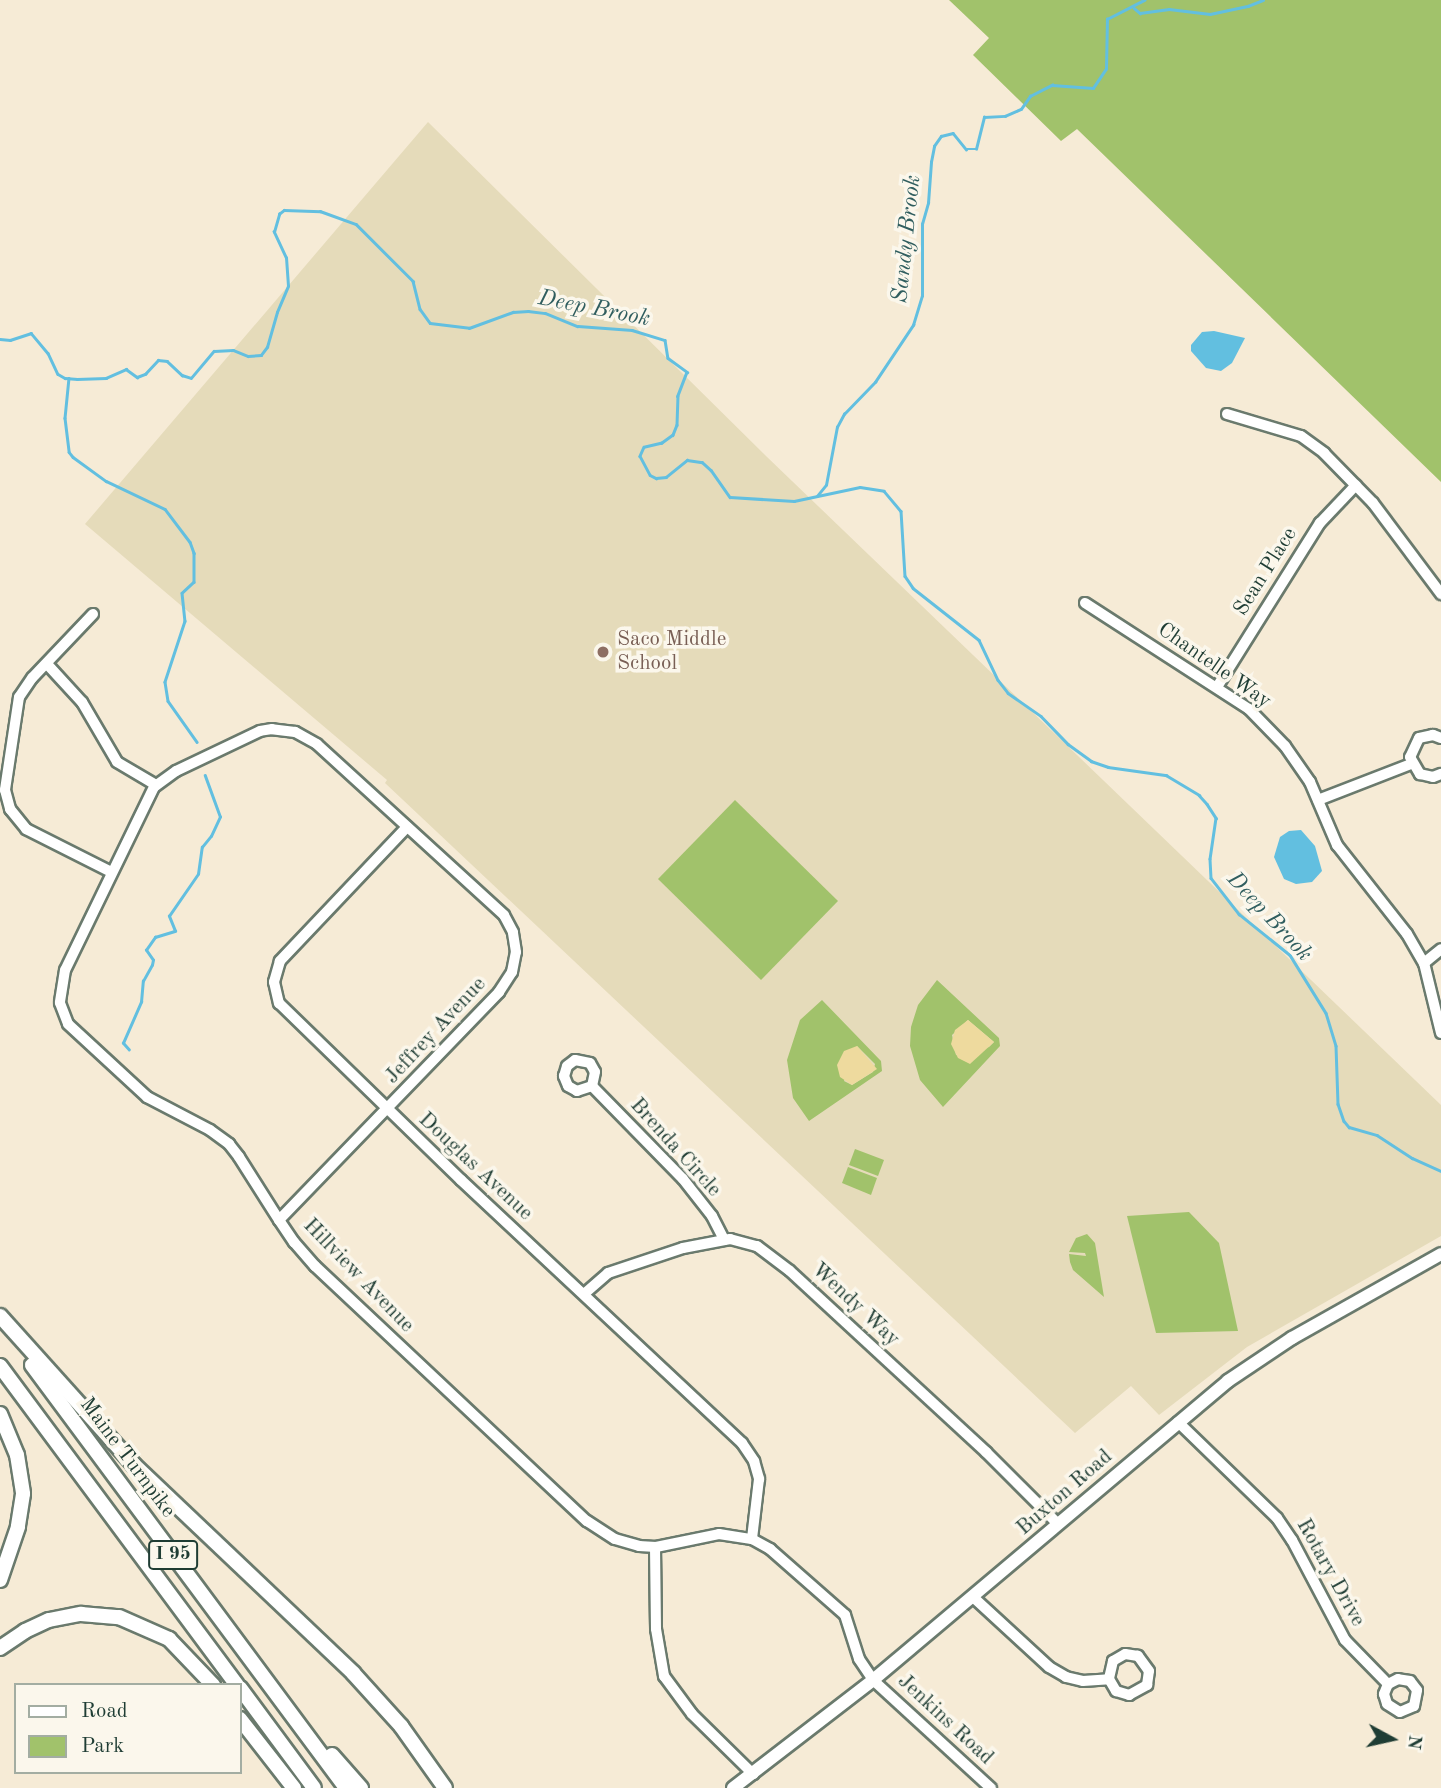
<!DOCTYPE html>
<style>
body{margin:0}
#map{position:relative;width:1441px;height:1788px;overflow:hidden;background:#f6ebd6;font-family:"Old Standard TT",serif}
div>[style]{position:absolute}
.built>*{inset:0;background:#e5dbba}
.green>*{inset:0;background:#a1c26b}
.sand>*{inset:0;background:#eeda9e}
.water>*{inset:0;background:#62bfe0}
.stream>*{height:2.5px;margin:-1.25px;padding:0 1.25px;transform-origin:1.25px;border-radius:1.25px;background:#62bfe0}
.roads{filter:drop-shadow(2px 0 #6a7a6d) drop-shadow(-2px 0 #6a7a6d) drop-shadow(0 2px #6a7a6d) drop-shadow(0 -2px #6a7a6d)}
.minor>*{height:10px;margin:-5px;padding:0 5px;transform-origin:5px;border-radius:5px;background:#fff}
.major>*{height:12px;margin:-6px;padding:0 6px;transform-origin:6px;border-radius:6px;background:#fff}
.highway>*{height:14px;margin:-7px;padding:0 7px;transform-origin:7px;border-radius:7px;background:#fff}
.dots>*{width:19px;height:19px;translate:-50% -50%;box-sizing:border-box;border:4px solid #fbf7ec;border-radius:50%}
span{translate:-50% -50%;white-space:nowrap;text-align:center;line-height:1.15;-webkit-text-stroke:7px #fbf7ec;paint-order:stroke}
.shield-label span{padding:2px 5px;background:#fbf7ec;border:2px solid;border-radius:5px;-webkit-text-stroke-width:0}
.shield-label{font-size:19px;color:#1f3d34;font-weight:700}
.street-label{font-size:21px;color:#1f3d34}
.education-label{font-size:21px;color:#785e54}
.left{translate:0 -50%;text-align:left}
.water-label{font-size:23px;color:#305e5f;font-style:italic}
.legend{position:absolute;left:14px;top:1683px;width:228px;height:91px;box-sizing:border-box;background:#fbf7ec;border:2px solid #a3ada2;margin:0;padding:9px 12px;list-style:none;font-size:21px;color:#1f3d34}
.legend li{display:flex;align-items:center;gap:14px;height:35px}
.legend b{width:35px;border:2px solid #a3ada2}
.north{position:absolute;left:1357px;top:1704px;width:70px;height:70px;-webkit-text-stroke:5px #fbf7ec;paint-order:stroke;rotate:98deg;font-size:19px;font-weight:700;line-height:28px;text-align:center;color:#1f3d34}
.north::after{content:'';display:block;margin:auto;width:24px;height:32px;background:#1f3d34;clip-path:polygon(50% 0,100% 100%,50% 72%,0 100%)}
</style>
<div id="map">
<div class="built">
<div style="clip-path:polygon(428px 122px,766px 456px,1441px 1105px,1441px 1236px,1247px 1347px,1159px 1415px,1131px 1386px,1075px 1433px,385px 783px,387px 780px,85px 524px)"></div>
</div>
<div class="green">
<div style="clip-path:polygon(949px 0,1441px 0,1441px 482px,1077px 129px,1061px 141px,973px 55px,989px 38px)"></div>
<div style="clip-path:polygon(735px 800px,838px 901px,761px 980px,658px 879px)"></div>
<div style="clip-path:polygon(evenodd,937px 980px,999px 1038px,1000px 1046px,943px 1107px,920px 1080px,910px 1046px,911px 1027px,918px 1005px,937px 980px,968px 1020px,994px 1042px,989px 1047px,956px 1055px,952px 1035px,968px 1020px)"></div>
<div style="clip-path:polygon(evenodd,822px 1000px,881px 1061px,882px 1071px,809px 1121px,793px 1098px,787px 1060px,800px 1020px,822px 1000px,857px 1046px,875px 1064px,873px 1072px,852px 1085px,844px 1081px,857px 1046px)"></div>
<div style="clip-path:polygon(855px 1149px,884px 1160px,878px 1176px,849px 1165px)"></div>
<div style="clip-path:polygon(848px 1167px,877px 1178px,871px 1195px,842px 1183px)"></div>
<div style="clip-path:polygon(1189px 1212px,1219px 1243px,1238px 1331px,1156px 1333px,1127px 1216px)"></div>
<div style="clip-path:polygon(1087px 1234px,1095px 1243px,1104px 1297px,1073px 1270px,1070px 1262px,1069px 1254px,1086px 1256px,1085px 1253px,1069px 1252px,1076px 1238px)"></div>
</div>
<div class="sand">
<div style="clip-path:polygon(968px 1020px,994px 1042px,970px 1064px,958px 1058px,951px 1044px,955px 1030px)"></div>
<div style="clip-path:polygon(857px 1046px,877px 1069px,852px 1085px,840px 1077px,837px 1065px,844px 1051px)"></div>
</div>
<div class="water">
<div style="clip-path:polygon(1214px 331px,1245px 338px,1232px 363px,1221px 371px,1206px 368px,1191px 351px,1191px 345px,1202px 332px)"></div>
<div style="clip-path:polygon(1301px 830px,1315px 846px,1322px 871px,1312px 882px,1296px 884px,1284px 879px,1274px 857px,1280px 837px,1289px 831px)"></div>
</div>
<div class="stream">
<div style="left:1134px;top:8px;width:8px;rotate:40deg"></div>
<div style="left:1140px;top:13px;width:29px;rotate:-8deg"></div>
<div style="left:1169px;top:9px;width:41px;rotate:7deg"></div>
<div style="left:1210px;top:14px;width:39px;rotate:-12deg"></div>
<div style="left:1248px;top:6px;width:16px;rotate:-22deg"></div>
<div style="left:0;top:339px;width:10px;rotate:6deg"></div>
<div style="left:10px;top:340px;width:22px;rotate:-18deg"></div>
<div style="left:31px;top:333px;width:26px;rotate:50deg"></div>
<div style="left:48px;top:353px;width:23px;rotate:65deg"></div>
<div style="left:58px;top:374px;width:8px;rotate:30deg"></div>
<div style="left:65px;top:378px;width:12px;rotate:5deg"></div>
<div style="left:77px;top:379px;width:29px;rotate:-2deg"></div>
<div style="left:106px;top:378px;width:22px;rotate:-24deg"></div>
<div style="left:126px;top:369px;width:14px;rotate:36deg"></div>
<div style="left:137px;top:377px;width:9px;rotate:-21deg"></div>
<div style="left:145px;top:374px;width:19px;rotate:-47deg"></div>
<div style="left:158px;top:360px;width:9px;rotate:6deg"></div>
<div style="left:167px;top:361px;width:21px;rotate:43deg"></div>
<div style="left:182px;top:375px;width:9px;rotate:18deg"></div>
<div style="left:191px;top:378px;width:35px;rotate:-50deg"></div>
<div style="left:214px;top:351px;width:19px;rotate:-3deg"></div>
<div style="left:233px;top:350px;width:16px;rotate:22deg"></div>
<div style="left:248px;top:356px;width:13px;rotate:-4deg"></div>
<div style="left:261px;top:355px;width:10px;rotate:-53deg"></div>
<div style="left:267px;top:347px;width:36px;rotate:-74deg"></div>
<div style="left:277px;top:312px;width:28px;rotate:-67deg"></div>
<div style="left:288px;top:286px;width:28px;rotate:-94deg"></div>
<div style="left:286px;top:258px;width:29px;rotate:-115deg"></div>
<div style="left:274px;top:232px;width:19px;rotate:-74deg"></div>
<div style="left:279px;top:214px;width:6px;rotate:-39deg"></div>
<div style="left:284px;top:210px;width:36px;rotate:2deg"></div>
<div style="left:320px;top:211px;width:38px;rotate:20deg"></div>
<div style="left:356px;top:224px;width:81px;rotate:45deg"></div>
<div style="left:413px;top:281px;width:29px;rotate:76deg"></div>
<div style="left:420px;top:309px;width:17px;rotate:54deg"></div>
<div style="left:430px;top:323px;width:39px;rotate:7deg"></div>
<div style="left:469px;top:328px;width:47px;rotate:-20deg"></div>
<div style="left:513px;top:312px;width:15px;rotate:-4deg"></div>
<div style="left:528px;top:311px;width:17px;rotate:7deg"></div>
<div style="left:545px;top:313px;width:35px;rotate:22deg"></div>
<div style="left:578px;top:326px;width:54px;rotate:4.2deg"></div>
<div style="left:632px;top:330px;width:34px;rotate:17deg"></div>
<div style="left:665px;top:340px;width:18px;rotate:81deg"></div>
<div style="left:668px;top:358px;width:24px;rotate:36deg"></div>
<div style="left:687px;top:372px;width:26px;rotate:111deg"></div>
<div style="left:678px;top:396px;width:29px;rotate:92deg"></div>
<div style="left:677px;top:425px;width:11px;rotate:112deg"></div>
<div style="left:673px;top:435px;width:14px;rotate:144deg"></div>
<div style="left:662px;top:443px;width:18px;rotate:167deg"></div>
<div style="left:644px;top:447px;width:10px;rotate:114deg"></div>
<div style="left:640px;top:456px;width:21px;rotate:62deg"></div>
<div style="left:650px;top:475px;width:7px;rotate:27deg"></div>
<div style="left:656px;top:478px;width:10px;rotate:-6deg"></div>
<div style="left:666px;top:477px;width:27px;rotate:-39deg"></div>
<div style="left:687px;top:460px;width:15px;rotate:8deg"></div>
<div style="left:702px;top:462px;width:12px;rotate:42deg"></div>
<div style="left:711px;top:470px;width:33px;rotate:55deg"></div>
<div style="left:730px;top:497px;width:64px;rotate:3.6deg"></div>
<div style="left:794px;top:501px;width:67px;rotate:-12deg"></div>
<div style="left:860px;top:487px;width:24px;rotate:9deg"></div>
<div style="left:884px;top:491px;width:26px;rotate:50deg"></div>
<div style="left:901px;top:511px;width:65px;rotate:86.5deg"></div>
<div style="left:905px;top:576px;width:14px;rotate:56deg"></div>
<div style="left:913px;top:588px;width:84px;rotate:38.2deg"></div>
<div style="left:979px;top:640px;width:44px;rotate:64.6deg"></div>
<div style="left:998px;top:680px;width:16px;rotate:52deg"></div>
<div style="left:1008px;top:693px;width:40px;rotate:34.9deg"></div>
<div style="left:1041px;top:716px;width:39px;rotate:46deg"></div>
<div style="left:1068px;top:744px;width:29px;rotate:36deg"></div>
<div style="left:1091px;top:761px;width:18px;rotate:19deg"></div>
<div style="left:1108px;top:767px;width:59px;rotate:7.9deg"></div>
<div style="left:1166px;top:775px;width:39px;rotate:31deg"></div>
<div style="left:1199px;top:795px;width:12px;rotate:48deg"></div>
<div style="left:1207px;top:804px;width:17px;rotate:57deg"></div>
<div style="left:1216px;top:818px;width:41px;rotate:98.3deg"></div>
<div style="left:1210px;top:859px;width:19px;rotate:87deg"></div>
<div style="left:1211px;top:878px;width:46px;rotate:52.1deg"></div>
<div style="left:1239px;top:914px;width:65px;rotate:38.8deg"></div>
<div style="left:1290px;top:955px;width:68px;rotate:58.2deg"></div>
<div style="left:1326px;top:1013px;width:34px;rotate:73deg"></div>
<div style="left:1336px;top:1046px;width:58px;rotate:88deg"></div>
<div style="left:1338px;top:1104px;width:18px;rotate:71deg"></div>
<div style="left:1344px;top:1121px;width:8px;rotate:50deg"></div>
<div style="left:1349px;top:1127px;width:29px;rotate:16deg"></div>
<div style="left:1377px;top:1135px;width:42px;rotate:33.3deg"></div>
<div style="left:1412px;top:1158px;width:32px;rotate:24deg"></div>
<div style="left:69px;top:378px;width:40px;rotate:95.7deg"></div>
<div style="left:65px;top:418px;width:34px;rotate:83deg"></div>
<div style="left:69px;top:452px;width:6px;rotate:51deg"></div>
<div style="left:73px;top:457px;width:41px;rotate:36deg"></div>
<div style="left:106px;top:481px;width:65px;rotate:25.4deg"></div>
<div style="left:165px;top:509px;width:41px;rotate:52.9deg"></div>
<div style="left:190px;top:542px;width:12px;rotate:70deg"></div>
<div style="left:194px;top:553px;width:29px;rotate:90deg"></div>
<div style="left:194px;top:582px;width:16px;rotate:137deg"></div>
<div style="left:182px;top:593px;width:28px;rotate:84deg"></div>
<div style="left:185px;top:621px;width:64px;rotate:108.2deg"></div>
<div style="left:165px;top:682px;width:19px;rotate:81deg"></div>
<div style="left:168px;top:701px;width:50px;rotate:54.7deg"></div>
<div style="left:817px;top:496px;width:14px;rotate:-51deg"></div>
<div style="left:826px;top:485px;width:59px;rotate:-79.3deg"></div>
<div style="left:837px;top:427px;width:15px;rotate:-62deg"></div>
<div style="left:844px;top:414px;width:45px;rotate:-45.9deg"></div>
<div style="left:875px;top:382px;width:69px;rotate:-56.3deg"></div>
<div style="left:913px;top:325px;width:30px;rotate:-73deg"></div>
<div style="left:922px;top:296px;width:72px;rotate:-90deg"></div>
<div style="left:922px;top:224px;width:22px;rotate:-74deg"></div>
<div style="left:928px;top:203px;width:41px;rotate:-85.8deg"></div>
<div style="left:931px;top:162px;width:16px;rotate:-79deg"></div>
<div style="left:934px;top:146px;width:12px;rotate:-55deg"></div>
<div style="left:941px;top:136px;width:12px;rotate:-14deg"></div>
<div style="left:953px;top:133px;width:21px;rotate:51deg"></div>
<div style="left:966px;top:149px;width:10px"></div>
<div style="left:976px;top:149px;width:33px;rotate:-76deg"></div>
<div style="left:984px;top:117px;width:21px;rotate:-3deg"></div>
<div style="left:1005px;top:116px;width:17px;rotate:-24deg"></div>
<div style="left:1021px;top:109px;width:16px;rotate:-55deg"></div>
<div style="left:1030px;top:96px;width:25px;rotate:-27deg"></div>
<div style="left:1052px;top:85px;width:41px;rotate:4.2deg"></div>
<div style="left:1093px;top:88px;width:23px;rotate:-56deg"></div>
<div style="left:1106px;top:69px;width:50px;rotate:-88.9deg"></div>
<div style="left:1107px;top:19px;width:42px;rotate:-27.2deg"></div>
<div style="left:129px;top:1050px;width:9px;rotate:-131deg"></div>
<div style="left:123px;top:1043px;width:45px;rotate:-66.3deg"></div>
<div style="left:141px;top:1002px;width:21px;rotate:-85deg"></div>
<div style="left:143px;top:981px;width:18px;rotate:-61deg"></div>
<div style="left:152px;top:965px;width:5px;rotate:-79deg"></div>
<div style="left:153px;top:960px;width:12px;rotate:-125deg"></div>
<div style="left:146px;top:950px;width:16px;rotate:-55deg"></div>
<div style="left:155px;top:937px;width:21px;rotate:-17deg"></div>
<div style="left:175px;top:931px;width:16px;rotate:-112deg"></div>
<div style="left:169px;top:916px;width:51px;rotate:-55.4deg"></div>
<div style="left:198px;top:874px;width:27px;rotate:-82deg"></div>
<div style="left:202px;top:847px;width:14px;rotate:-51deg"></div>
<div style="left:211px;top:836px;width:21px;rotate:-65deg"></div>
<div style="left:220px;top:817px;width:44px;rotate:-110.1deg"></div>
</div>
<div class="roads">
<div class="minor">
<div style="left:1227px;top:414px;width:77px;rotate:16.6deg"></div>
<div style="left:1301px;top:436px;width:29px;rotate:36deg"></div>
<div style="left:1324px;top:453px;width:70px;rotate:45.6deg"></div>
<div style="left:1373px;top:503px;width:114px;rotate:53.2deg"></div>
<div style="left:1085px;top:603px;width:195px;rotate:32.9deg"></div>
<div style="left:1249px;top:709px;width:52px;rotate:45.8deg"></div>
<div style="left:1285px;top:746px;width:44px;rotate:55.2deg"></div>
<div style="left:1310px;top:782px;width:69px;rotate:66.8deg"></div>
<div style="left:1337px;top:845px;width:113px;rotate:51.8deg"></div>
<div style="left:1407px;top:934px;width:34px;rotate:60deg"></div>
<div style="left:1424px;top:963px;width:72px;rotate:76.3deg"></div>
<div style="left:93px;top:614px;width:88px;rotate:133.6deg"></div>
<div style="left:32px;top:678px;width:23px;rotate:124deg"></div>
<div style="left:19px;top:697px;width:94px;rotate:98.6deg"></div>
<div style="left:5px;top:790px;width:20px;rotate:75deg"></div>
<div style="left:10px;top:809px;width:26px;rotate:51deg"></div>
<div style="left:26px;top:829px;width:95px;rotate:26.8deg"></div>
<div style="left:47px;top:664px;width:52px;rotate:47.4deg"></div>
<div style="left:82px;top:702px;width:69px;rotate:59.7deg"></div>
<div style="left:117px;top:762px;width:45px;rotate:30.5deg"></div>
<div style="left:1217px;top:687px;width:194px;rotate:-57.9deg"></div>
<div style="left:1320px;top:523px;width:52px;rotate:-46.5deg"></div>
<div style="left:1441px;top:738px;width:9px;rotate:-159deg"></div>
<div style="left:1433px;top:735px;width:14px;rotate:168deg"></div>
<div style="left:1419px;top:738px;width:21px;rotate:115deg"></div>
<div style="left:1410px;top:757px;width:20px;rotate:60deg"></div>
<div style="left:1420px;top:774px;width:13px;rotate:13deg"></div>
<div style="left:1433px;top:777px;width:9px;rotate:-21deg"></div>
<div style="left:1318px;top:800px;width:100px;rotate:-21.2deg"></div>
<div style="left:407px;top:827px;width:185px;rotate:133.5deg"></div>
<div style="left:280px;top:961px;width:22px;rotate:106deg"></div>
<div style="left:274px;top:982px;width:22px;rotate:77deg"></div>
<div style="left:279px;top:1003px;width:254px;rotate:44.2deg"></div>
<div style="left:461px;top:1180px;width:385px;rotate:43.1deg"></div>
<div style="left:742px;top:1443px;width:22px;rotate:56deg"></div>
<div style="left:754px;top:1461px;width:19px;rotate:74deg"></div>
<div style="left:759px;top:1479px;width:60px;rotate:96.7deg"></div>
<div style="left:1424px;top:963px;width:22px;rotate:-39deg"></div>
<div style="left:592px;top:1086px;width:16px;rotate:162deg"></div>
<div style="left:577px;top:1091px;width:10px;rotate:-151deg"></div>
<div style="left:568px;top:1086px;width:11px;rotate:-112deg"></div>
<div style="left:564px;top:1076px;width:10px;rotate:-73deg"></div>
<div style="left:567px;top:1066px;width:10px;rotate:-37deg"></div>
<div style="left:575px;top:1060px;width:15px;rotate:11deg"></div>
<div style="left:590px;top:1063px;width:10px;rotate:61deg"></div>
<div style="left:595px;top:1072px;width:14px;rotate:102deg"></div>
<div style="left:592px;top:1086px;width:130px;rotate:45.6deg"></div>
<div style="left:683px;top:1179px;width:47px;rotate:51.9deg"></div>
<div style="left:712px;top:1216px;width:27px;rotate:63deg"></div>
<div style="left:279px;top:1220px;width:317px;rotate:-46deg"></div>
<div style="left:499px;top:992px;width:24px;rotate:-57deg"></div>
<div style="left:512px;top:972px;width:20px;rotate:-79deg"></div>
<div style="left:516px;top:952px;width:20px;rotate:-99deg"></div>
<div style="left:513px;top:932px;width:19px;rotate:-118deg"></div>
<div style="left:504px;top:915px;width:253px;rotate:-137.6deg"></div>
<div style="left:317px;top:744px;width:25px;rotate:-151deg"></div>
<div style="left:295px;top:732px;width:23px;rotate:-173deg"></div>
<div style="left:272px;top:729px;width:12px;rotate:171deg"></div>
<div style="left:260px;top:731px;width:93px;rotate:154.5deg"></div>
<div style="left:176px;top:771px;width:27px;rotate:144deg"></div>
<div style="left:154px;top:787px;width:203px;rotate:115.9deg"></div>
<div style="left:65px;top:970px;width:33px;rotate:99deg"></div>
<div style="left:60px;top:1003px;width:22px;rotate:69deg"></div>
<div style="left:68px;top:1024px;width:108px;rotate:42.7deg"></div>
<div style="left:147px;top:1097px;width:71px;rotate:27.6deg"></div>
<div style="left:210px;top:1130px;width:24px;rotate:36deg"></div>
<div style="left:229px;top:1144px;width:16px;rotate:52deg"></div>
<div style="left:239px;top:1157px;width:75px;rotate:57.6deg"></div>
<div style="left:279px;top:1220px;width:27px;rotate:56deg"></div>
<div style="left:294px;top:1242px;width:32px;rotate:49deg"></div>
<div style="left:315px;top:1266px;width:373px;rotate:43.2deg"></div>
<div style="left:587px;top:1521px;width:33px;rotate:33deg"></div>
<div style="left:615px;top:1539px;width:25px;rotate:16deg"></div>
<div style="left:639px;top:1546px;width:17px;rotate:3deg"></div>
<div style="left:656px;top:1547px;width:64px;rotate:-11.7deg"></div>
<div style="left:719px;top:1534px;width:33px;rotate:9deg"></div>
<div style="left:752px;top:1539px;width:21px;rotate:29deg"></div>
<div style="left:770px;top:1549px;width:100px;rotate:41.3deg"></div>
<div style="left:845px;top:1615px;width:46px;rotate:72.3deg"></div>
<div style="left:859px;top:1659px;width:25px;rotate:56deg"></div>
<div style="left:873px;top:1680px;width:160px;rotate:42.5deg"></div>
<div style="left:584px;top:1294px;width:32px;rotate:-41deg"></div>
<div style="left:608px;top:1273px;width:79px;rotate:-18.4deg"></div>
<div style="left:683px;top:1248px;width:48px;rotate:-10.8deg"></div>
<div style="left:730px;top:1239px;width:28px;rotate:15deg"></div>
<div style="left:757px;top:1246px;width:41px;rotate:37.1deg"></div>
<div style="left:790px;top:1271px;width:267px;rotate:42.7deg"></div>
<div style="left:986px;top:1452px;width:102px;rotate:45deg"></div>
<div style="left:1178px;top:1422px;width:138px;rotate:44.1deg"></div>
<div style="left:1277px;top:1518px;width:27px;rotate:56deg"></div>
<div style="left:1292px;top:1540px;width:113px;rotate:62.1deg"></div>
<div style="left:1345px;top:1640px;width:62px;rotate:45.7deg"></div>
<div style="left:1388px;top:1684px;width:11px;rotate:112deg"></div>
<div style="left:1384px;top:1694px;width:10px;rotate:73deg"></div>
<div style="left:1387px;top:1704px;width:15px;rotate:32deg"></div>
<div style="left:1400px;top:1712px;width:15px;rotate:-23deg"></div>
<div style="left:1414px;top:1706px;width:16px;rotate:-79deg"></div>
<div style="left:1417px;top:1690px;width:11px;rotate:-128deg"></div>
<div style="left:1410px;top:1681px;width:12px;rotate:-171deg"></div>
<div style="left:1398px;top:1679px;width:11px;rotate:153deg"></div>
<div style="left:655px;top:1547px;width:82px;rotate:89.3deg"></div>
<div style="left:656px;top:1629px;width:48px;rotate:80.3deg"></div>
<div style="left:664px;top:1676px;width:47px;rotate:53.6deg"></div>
<div style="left:692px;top:1714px;width:86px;rotate:44.5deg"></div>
<div style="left:973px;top:1597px;width:103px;rotate:42.6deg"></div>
<div style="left:1049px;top:1667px;width:20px;rotate:30deg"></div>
<div style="left:1066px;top:1677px;width:17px;rotate:13deg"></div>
<div style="left:1083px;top:1681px;width:26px;rotate:-4deg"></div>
<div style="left:1109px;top:1679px;width:14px;rotate:60deg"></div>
<div style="left:1116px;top:1691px;width:14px;rotate:17deg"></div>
<div style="left:1129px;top:1695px;width:21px;rotate:-29deg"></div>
<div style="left:1147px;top:1685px;width:14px;rotate:-82deg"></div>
<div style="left:1149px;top:1671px;width:19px;rotate:-126deg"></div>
<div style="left:1138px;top:1656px;width:13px;rotate:-171deg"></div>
<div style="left:1125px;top:1654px;width:14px;rotate:150deg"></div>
<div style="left:1113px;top:1661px;width:18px;rotate:103deg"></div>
</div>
<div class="major">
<div style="left:733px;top:1788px;width:177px;rotate:-37.6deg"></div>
<div style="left:873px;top:1680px;width:464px;rotate:-40.1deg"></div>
<div style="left:1228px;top:1381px;width:77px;rotate:-33.9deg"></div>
<div style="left:1292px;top:1338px;width:171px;rotate:-29.4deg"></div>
</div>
<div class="highway">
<div style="left:0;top:1316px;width:200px;rotate:48deg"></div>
<div style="left:134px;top:1465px;width:302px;rotate:43.5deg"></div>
<div style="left:353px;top:1673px;width:72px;rotate:47.8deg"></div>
<div style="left:401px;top:1726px;width:76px;rotate:54.6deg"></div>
<div style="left:32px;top:1365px;width:527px;rotate:53.41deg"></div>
<div style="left:0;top:1366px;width:397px;rotate:53.4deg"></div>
<div style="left:0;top:1414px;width:44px;rotate:67.5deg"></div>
<div style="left:17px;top:1455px;width:39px;rotate:81deg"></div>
<div style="left:23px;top:1494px;width:33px;rotate:99deg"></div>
<div style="left:18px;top:1527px;width:56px;rotate:108.8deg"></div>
<div style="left:0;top:1648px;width:30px;rotate:-34deg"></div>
<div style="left:25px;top:1631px;width:26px;rotate:-25deg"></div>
<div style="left:49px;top:1620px;width:33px;rotate:-11deg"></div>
<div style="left:81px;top:1614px;width:38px;rotate:5deg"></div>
<div style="left:119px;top:1617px;width:55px;rotate:23.7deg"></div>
<div style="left:169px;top:1639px;width:64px;rotate:46.3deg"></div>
<div style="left:240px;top:1688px;width:124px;rotate:53.5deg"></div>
<div style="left:240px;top:1719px;width:88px;rotate:52deg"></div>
<div style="left:332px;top:1755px;width:44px;rotate:48.7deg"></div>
</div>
</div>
<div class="dots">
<div style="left:603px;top:652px;background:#8d6e63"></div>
</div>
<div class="shield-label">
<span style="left:173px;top:1555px">I 95</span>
</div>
<div class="street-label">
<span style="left:1266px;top:572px;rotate:-58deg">Sean Place</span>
<span style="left:1214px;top:666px;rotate:35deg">Chantelle Way</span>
<span style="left:436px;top:1031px;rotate:-47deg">Jeffrey Avenue</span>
<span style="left:675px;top:1148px;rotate:48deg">Brenda Circle</span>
<span style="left:475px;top:1167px;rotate:43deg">Douglas Avenue</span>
<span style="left:358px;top:1276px;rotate:46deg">Hillview Avenue</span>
<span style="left:855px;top:1305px;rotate:43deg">Wendy Way</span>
<span style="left:127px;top:1458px;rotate:53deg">Maine Turnpike</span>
<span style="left:1065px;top:1493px;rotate:-41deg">Buxton Road</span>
<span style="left:1330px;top:1573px;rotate:61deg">Rotary Drive</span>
<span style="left:945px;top:1720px;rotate:43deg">Jenkins Road</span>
</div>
<div class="education-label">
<span class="left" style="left:617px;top:652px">Saco Middle<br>School</span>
</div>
<div class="water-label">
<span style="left:907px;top:239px;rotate:-84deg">Sandy Brook</span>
<span style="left:594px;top:309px;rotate:11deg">Deep Brook</span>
<span style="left:1269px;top:917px;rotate:47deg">Deep Brook</span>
</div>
<ul class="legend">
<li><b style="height:9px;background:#fff"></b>Road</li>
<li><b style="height:19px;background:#a1c26b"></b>Park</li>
</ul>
<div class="north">N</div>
</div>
